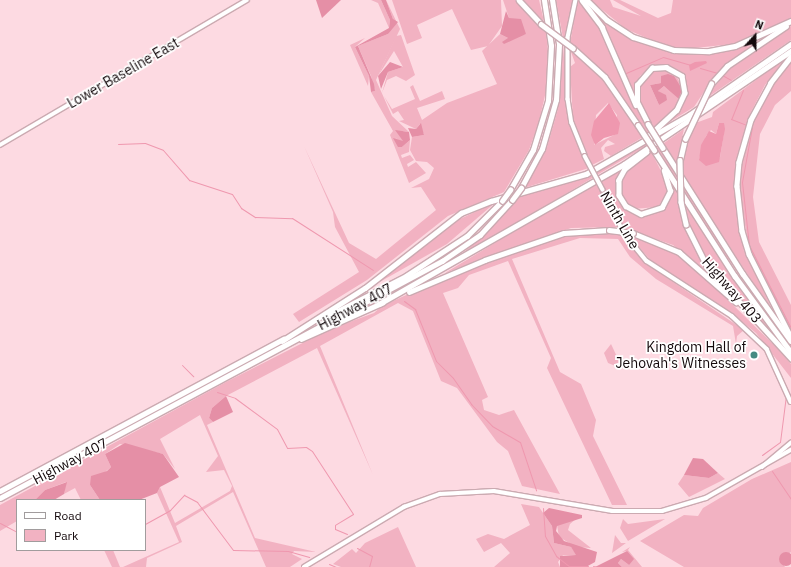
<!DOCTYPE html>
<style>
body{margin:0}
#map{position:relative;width:791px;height:567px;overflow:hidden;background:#fddae2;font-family:"IBM Plex Sans",sans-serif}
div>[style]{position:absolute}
.green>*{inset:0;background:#f2b2c2}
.forest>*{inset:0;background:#e58fa6}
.round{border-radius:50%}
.water>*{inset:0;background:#ef98af}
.stream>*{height:1px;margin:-0.5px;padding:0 0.5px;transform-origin:0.5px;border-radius:0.5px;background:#ef98af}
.roads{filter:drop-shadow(1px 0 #cbaab1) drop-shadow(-1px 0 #cbaab1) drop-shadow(0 1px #cbaab1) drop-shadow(0 -1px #cbaab1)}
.major>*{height:3.5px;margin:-1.75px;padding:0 1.75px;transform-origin:1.75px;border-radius:1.75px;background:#fff}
.highway>*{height:4.5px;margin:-2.25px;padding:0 2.25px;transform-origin:2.25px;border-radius:2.25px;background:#fff}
.bridges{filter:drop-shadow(1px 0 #cbaab1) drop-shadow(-1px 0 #cbaab1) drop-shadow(0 1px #cbaab1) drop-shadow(0 -1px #cbaab1)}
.major-bridge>*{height:3.5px;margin:-1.75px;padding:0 1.75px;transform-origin:1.75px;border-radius:1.75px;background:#fff}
.highway-bridge>*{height:4.5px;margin:-2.25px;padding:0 2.25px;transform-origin:2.25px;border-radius:2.25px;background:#fff}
.dots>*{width:11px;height:11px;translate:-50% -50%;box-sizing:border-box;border:2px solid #fff;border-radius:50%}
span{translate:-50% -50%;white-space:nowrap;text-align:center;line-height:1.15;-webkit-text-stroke:3.5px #fff;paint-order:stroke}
.street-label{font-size:14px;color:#13080b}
.poi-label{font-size:14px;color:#13080b}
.right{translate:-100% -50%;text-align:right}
.legend{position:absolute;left:16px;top:499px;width:130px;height:52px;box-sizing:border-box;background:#fff;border:1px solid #a19c9d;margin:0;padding:5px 7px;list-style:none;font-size:12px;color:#13080b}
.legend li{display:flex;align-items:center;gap:8px;height:20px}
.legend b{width:20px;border:1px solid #a19c9d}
.north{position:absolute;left:735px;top:16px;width:40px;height:40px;-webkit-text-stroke:3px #fff;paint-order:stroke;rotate:21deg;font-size:11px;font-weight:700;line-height:16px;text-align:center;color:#13080b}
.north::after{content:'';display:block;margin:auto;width:14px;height:18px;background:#13080b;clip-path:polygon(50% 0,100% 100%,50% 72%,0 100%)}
</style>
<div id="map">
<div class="green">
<div style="clip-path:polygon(371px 0,381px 0,390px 20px,389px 28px,378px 3px)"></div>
<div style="clip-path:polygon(386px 0,400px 29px,376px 80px,392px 116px,409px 132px,403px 131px,404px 141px,399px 142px,395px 137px,402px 147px,410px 140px,409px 152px,401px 155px,402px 158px,410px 155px,414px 160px,407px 164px,408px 167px,416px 162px,426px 173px,409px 183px,390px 135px,393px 131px,371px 92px,375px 91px,371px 76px,358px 46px,388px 34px,393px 19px)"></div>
<div style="clip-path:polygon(392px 0,501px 0,502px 26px,488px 46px,471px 50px,452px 9px,417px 25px,422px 38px,407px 44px)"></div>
<div style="clip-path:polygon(503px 0,515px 0,546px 31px,548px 51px,546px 91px,539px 122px,529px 150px,504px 192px,448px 216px,367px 280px,299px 322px,293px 314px,359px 272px,335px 227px,333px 212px,304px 146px,349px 243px,376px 259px,436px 210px,421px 187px,411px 188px,429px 179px,434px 168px,427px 162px,416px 161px,410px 150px,412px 137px,424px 135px,420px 124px,416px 129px,399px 121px,404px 120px,398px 111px,393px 114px,384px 96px,392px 109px,415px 99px,410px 87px,413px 85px,420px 101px,442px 91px,445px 99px,417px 108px,422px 120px,447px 103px,497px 84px,482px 51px,500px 34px,508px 38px,526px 34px,509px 18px)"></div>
<div style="clip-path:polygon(522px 0,539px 0,544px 21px,534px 14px)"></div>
<div style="clip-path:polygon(556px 0,574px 0,566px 40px,563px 38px)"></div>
<div style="clip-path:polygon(578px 0,600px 27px,626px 91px,651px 132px,646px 135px,608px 77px,570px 43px)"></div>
<div style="clip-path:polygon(590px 0,610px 0,613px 7px,641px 16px,613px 0,620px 0,658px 18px,671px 13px,673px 0,791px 0,791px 18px,733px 44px,685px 49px,665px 46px,626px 29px)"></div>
<div style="clip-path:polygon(593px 10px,633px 38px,674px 51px,734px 48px,769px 35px,750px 44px,747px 47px,756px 43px,732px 60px,711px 81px,694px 107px,666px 124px,686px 93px,682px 75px,664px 65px,650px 68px,640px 76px,634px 95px,612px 42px)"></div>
<div style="clip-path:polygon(791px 26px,791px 40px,701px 102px,738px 60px)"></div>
<div style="clip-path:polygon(401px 35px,415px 75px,406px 81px,396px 76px,387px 80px,382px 93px,388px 72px,403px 67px,394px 51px,378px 76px,396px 36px)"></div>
<div style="clip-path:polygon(365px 38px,355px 47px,369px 76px,368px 86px,350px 45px)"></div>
<div style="clip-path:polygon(563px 43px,568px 116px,589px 168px,524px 188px,547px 147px,558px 109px)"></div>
<div style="clip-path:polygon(evenodd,570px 49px,609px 86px,643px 137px,611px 156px,604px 151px,605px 147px,615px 144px,608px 140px,601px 148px,604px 159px,592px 165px,573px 120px,570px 67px,575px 63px,570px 49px,608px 103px,617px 115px,616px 134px,594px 145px,596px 115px,608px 103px)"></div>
<div style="clip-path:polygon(evenodd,788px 56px,765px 85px,751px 112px,739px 149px,734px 191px,744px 251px,777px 319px,681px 173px,690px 125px,712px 117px,713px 112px,788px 56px,719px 123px,723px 123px,724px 133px,720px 157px,712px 163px,699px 159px,706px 136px,711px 130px,716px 134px,719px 123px)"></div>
<div style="clip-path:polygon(791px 61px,791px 91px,775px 105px,760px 134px,753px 197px,759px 242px,791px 305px,791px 332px,750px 253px,739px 192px,742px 156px,751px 121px,765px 94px)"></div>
<div style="clip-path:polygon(evenodd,663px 68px,674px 72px,683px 88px,675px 109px,655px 129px,639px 101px,637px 88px,651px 70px,663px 68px,661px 83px,672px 95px,664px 86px,658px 91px,662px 95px,659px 105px,650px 85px,661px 83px)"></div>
<div style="clip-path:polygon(684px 129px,679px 151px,677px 167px,664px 143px)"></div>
<div style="clip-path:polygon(646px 142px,648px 145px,597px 175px,595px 171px)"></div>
<div style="clip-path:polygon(659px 146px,677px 174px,677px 184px,655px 149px)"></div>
<div style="clip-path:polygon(651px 151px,666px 181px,666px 194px,658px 207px,632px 209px,621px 194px,620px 185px,630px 168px)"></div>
<div style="clip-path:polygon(639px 156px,620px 174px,616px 189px,621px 203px,639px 216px,658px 211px,668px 200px,671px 181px,678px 193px,688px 235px,720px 284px,673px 245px,624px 228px,600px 180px)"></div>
<div style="clip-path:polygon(592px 173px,594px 177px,455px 260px,493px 226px,518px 197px)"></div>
<div style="clip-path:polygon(681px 181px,791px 345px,791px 350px,682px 192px)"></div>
<div style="clip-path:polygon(596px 182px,618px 227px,571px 228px,445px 273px)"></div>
<div style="clip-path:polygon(683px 199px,723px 260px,785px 349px,705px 258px,692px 233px)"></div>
<div style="clip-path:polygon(496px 202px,447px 244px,369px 288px,441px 228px)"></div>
<div style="clip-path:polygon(577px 231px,620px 231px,645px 263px,744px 330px,737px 336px,736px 344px,733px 326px,656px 279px,630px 257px,618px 239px,580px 238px,512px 259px,560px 372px,581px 384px,596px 420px,593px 436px,627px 505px,612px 505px,547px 368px,551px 358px,508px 261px,469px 275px,458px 288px,443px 293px,488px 397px,482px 400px,484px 410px,499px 415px,514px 410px,560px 494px,522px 486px,508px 451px,497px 442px,457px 388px,441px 381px,413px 311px,398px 303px,320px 346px,373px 475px,317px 348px,226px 396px,212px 408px,209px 418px,213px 422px,207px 425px,255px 538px,316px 552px,294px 551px,292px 554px,302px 559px,290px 567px,266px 567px,233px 492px,176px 526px,182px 542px,147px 558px,146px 567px,123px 567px,179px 542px,157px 493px,160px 487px,175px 523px,230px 491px,232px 486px,224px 470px,206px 472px,218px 456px,200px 415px,160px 439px,175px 469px,163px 454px,120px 444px,105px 454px,111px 467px,90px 485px,100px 500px,81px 500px,75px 488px,64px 494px,66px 482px,45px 490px,35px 500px,17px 500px,17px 521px,0 531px,0 505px,226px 382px,330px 329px,374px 313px,382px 306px,457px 272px)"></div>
<div style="clip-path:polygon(626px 232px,680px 253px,779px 350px,791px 364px,791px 378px,756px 333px,729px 311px,652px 262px)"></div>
<div style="clip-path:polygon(433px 271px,420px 280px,354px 313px,360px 308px)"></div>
<div style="clip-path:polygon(611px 344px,619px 361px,618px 367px,608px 363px,604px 353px)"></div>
<div style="clip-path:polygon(791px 462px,791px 552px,781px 561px,785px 567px,684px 567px,640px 541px,684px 515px,698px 516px,703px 508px,752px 479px)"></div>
<div style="clip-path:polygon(718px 473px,725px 479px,689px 497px,678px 484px,684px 475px,709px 478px)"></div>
<div style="clip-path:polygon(521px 504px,539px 507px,552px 526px,554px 543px,571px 547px,577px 555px,563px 555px,558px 562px,560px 567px,494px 567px,510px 553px,501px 543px,484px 552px,476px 539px,488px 534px,504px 539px,530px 525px)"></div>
<div style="clip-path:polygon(573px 518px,577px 518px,570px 524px,568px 530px,591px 548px,576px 547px,559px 537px,557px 525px)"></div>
<div style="clip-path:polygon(623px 519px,628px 524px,665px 519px,628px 541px,620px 528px)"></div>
<div style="clip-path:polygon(398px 527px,416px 567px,341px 567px,333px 564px,352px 549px,356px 553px,365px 543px)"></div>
<div style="clip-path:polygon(615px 535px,621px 543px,626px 543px,612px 553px)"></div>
<div style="clip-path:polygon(630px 547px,628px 550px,642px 567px,622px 567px,618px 563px,621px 559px,629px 565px,627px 551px,622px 552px)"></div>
<div style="clip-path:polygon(104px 550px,113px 550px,120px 567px,112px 567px)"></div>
</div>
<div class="forest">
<div style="clip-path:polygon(316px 0,341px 0,322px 18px)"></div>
<div style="clip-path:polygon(381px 0,386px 0,393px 19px,398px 22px,388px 34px,358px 46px,374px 84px,375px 91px,371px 92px,369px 76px,355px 47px,389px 28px,390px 20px)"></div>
<div style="clip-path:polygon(506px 11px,509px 18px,521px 19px,526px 34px,504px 44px,502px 42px,508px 38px,500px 34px)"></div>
<div style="clip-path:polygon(390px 62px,403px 67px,388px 72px,381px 89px,378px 76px)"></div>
<div style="clip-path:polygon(668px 74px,674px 76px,682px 89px,679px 99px,664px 86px,658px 91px,666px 95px,667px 100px,659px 105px,650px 85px,661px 83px,661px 76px)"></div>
<div style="clip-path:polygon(421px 123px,424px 135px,412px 137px,408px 128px,416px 129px)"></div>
<div style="clip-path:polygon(395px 130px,409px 132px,410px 140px,402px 147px,398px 147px,393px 138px,403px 141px)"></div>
<div style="clip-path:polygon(226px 396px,233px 412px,213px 422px,209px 418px,212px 408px)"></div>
<div style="clip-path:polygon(125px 443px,163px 454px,179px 477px,160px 487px,157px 493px,139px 500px,100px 500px,90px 485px,91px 476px,107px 471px,111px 467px,105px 454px)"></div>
<div style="clip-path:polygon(693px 458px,703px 459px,718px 473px,709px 478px,684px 475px)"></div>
<div style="clip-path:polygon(67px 482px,64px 494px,54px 500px,35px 500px,45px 490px)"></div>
<div style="clip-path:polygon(549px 508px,582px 515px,582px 518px,557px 526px,556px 531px,564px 541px,597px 552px,595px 562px,586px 567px,560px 567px,560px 556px,576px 555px,571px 547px,554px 543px,552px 526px,543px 513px)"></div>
<div style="clip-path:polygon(627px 551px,634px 559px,629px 565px,621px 559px,618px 563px,622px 567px,595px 567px)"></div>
<div class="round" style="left:779px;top:552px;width:14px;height:14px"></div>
</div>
<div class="water">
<div style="clip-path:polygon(695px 62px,706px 61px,707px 63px,690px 71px,689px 65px)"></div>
<div style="clip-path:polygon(609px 103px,620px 123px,618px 134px,604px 138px,595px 145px,591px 135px,594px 121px)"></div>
<div style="clip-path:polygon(719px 123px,724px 123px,725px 129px,719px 162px,706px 166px,699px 160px,701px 145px,709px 131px,716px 134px)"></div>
</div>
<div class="stream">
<div style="left:700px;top:68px;width:19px;rotate:16deg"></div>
<div style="left:626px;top:73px;width:40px;rotate:-23.4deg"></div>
<div style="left:663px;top:57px;width:29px;rotate:16deg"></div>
<div style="left:722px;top:75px;width:10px;rotate:29deg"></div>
<div style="left:743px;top:90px;width:31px;rotate:112deg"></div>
<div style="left:731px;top:119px;width:17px;rotate:21deg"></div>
<div style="left:752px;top:127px;width:56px;rotate:100.3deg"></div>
<div style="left:742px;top:182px;width:63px;rotate:83.7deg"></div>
<div style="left:749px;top:245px;width:93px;rotate:63.2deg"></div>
<div style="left:118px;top:144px;width:27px;rotate:-2deg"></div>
<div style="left:145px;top:143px;width:19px;rotate:21deg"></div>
<div style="left:163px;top:150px;width:40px;rotate:49deg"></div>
<div style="left:189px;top:180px;width:45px;rotate:18deg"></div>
<div style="left:232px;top:194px;width:17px;rotate:57deg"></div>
<div style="left:241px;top:208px;width:17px;rotate:33deg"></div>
<div style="left:255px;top:217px;width:37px;rotate:2deg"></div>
<div style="left:292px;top:218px;width:96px;rotate:32.7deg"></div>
<div style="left:404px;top:301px;width:14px;rotate:36deg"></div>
<div style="left:415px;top:309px;width:56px;rotate:68deg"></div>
<div style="left:436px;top:361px;width:24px;rotate:45deg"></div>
<div style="left:453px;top:378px;width:32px;rotate:55deg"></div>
<div style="left:471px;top:404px;width:30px;rotate:46deg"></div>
<div style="left:492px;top:426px;width:32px;rotate:30deg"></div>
<div style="left:520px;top:442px;width:51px;rotate:71.6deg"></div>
<div style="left:182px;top:365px;width:16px;rotate:45deg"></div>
<div style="left:217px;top:392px;width:19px;rotate:18deg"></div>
<div style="left:235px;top:398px;width:52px;rotate:36.4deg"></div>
<div style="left:277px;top:429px;width:21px;rotate:62deg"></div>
<div style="left:287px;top:448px;width:19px;rotate:-3deg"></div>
<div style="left:306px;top:447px;width:7px;rotate:34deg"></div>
<div style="left:312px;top:451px;width:75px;rotate:56.9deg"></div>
<div style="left:353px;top:514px;width:21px;rotate:149deg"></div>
<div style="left:335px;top:525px;width:4px;rotate:90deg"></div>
<div style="left:335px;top:529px;width:13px;rotate:23deg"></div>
<div style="left:762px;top:455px;width:22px;rotate:-36deg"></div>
<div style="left:780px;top:442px;width:47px;rotate:-82.7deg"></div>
<div style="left:772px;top:471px;width:34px;rotate:56deg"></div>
<div style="left:543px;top:508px;width:28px;rotate:86deg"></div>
<div style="left:545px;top:536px;width:23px;rotate:61deg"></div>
<div style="left:556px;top:556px;width:16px;rotate:38deg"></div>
<div style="left:569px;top:566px;width:19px"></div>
<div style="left:0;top:523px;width:19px;rotate:28deg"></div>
<div style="left:145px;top:524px;width:29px;rotate:-29deg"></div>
<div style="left:170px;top:510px;width:21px;rotate:-47deg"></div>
<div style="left:184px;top:495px;width:15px;rotate:28deg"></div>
<div style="left:197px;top:502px;width:60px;rotate:53.1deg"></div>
<div style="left:233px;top:550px;width:55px;rotate:1deg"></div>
<div style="left:288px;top:551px;width:22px;rotate:16deg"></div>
<div style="left:357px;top:548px;width:17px;rotate:28deg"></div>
<div style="left:372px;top:556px;width:11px;rotate:105deg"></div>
<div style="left:329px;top:564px;width:8px;rotate:23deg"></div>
<div style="left:593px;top:566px;width:5px;rotate:11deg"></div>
</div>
<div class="roads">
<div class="major">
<div style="left:576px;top:0;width:39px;rotate:102deg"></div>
<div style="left:568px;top:38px;width:61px;rotate:90deg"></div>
<div style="left:568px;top:99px;width:24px;rotate:81deg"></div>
<div style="left:572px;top:123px;width:35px;rotate:68deg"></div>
<div style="left:0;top:145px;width:286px;rotate:-30.4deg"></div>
<div style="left:603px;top:190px;width:48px;rotate:64deg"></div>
<div style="left:624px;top:233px;width:36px;rotate:51deg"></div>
<div style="left:647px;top:261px;width:101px;rotate:32.9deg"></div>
<div style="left:732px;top:316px;width:48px;rotate:43.3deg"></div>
<div style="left:767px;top:349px;width:58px;rotate:65.6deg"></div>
<div style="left:762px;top:467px;width:38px;rotate:-40deg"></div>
<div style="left:304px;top:567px;width:117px;rotate:-31deg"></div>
<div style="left:404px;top:507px;width:38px;rotate:-20deg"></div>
<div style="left:440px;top:494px;width:54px;rotate:-3.2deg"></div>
<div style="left:494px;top:491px;width:120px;rotate:9.6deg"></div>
<div style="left:612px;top:511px;width:50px"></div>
<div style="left:662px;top:511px;width:46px;rotate:-16.5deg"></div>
<div style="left:706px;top:498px;width:98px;rotate:-29.5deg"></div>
</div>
<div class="highway">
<div style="left:519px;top:0;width:33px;rotate:47deg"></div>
<div style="left:582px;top:0;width:34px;rotate:53deg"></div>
<div style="left:602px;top:27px;width:85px;rotate:66.4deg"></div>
<div style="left:587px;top:0;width:28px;rotate:45deg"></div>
<div style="left:607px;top:20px;width:31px;rotate:33deg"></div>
<div style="left:633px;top:37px;width:43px;rotate:17.6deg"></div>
<div style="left:674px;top:50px;width:35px;rotate:2deg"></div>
<div style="left:709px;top:51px;width:26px;rotate:-11deg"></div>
<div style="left:735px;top:46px;width:61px;rotate:-24.1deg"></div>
<div style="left:573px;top:48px;width:43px;rotate:42.2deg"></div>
<div style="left:605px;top:77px;width:58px;rotate:55.5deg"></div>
<div style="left:791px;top:57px;width:33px;rotate:128deg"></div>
<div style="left:771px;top:83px;width:42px;rotate:118.4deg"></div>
<div style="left:751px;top:120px;width:44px;rotate:105.9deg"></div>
<div style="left:739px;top:162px;width:24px;rotate:95deg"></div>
<div style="left:737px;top:186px;width:45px;rotate:83.7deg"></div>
<div style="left:742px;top:231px;width:24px;rotate:73deg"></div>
<div style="left:749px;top:254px;width:93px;rotate:63.2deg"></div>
<div style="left:711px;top:84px;width:24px;rotate:-48deg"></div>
<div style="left:727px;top:66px;width:71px;rotate:-34.1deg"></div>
<div style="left:648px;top:124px;width:25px;rotate:-117deg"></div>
<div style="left:637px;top:102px;width:17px;rotate:-90deg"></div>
<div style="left:637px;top:85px;width:23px;rotate:-49deg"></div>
<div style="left:652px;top:68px;width:14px;rotate:-4deg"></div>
<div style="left:666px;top:67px;width:18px;rotate:29deg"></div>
<div style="left:682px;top:76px;width:17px;rotate:80deg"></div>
<div style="left:685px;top:93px;width:19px;rotate:115deg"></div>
<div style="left:677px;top:110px;width:37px;rotate:137deg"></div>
<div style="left:663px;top:148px;width:149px;rotate:57.6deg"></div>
<div style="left:743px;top:274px;width:82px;rotate:54.4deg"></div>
<div style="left:654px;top:150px;width:150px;rotate:57.3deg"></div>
<div style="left:735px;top:276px;width:94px;rotate:53.6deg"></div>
<div style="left:647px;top:152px;width:28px;rotate:142deg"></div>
<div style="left:625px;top:169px;width:13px;rotate:119deg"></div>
<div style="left:619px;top:180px;width:15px;rotate:90deg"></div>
<div style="left:619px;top:195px;width:13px;rotate:58deg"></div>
<div style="left:626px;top:206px;width:17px;rotate:28deg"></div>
<div style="left:641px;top:214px;width:22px;rotate:-18deg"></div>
<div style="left:662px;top:207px;width:18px;rotate:-63deg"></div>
<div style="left:670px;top:191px;width:21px;rotate:-107deg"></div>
<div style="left:680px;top:160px;width:22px;rotate:-77deg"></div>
<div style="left:521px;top:188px;width:44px;rotate:-61.7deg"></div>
<div style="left:542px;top:149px;width:51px;rotate:-74.1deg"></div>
<div style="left:556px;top:100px;width:56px;rotate:-86.9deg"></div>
<div style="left:559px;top:44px;width:45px;rotate:-99deg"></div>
<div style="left:510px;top:190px;width:46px;rotate:-60.1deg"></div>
<div style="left:533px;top:150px;width:51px;rotate:-73deg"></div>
<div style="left:548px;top:101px;width:55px;rotate:-86.9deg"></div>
<div style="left:551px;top:46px;width:47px;rotate:-98.7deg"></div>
<div style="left:686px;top:224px;width:47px;rotate:63.4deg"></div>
<div style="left:707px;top:266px;width:125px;rotate:47.6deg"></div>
<div style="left:633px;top:233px;width:50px;rotate:22.4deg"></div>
<div style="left:679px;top:252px;width:76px;rotate:41.3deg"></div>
<div style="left:409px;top:292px;width:82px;rotate:-22.8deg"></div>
<div style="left:485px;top:260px;width:83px;rotate:-18.9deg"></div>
<div style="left:564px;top:233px;width:45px;rotate:-3.8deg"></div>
<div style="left:379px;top:304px;width:282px;rotate:-29.7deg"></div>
<div style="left:624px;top:164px;width:202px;rotate:-34.1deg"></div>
<div style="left:326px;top:317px;width:90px;rotate:-27.1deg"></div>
<div style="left:406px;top:276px;width:73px;rotate:-33.3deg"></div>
<div style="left:467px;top:236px;width:49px;rotate:-45deg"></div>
<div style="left:301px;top:339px;width:89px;rotate:-24deg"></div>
<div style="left:282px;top:341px;width:98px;rotate:-32.6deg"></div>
<div style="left:365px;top:288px;width:122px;rotate:-38deg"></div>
<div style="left:461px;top:213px;width:32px;rotate:-22deg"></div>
<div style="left:491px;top:201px;width:99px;rotate:-15.9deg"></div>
<div style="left:586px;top:174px;width:119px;rotate:-29.8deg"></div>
<div style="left:689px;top:115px;width:124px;rotate:-34.8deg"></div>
<div style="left:0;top:491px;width:322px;rotate:-28.2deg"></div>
<div style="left:0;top:498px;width:502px;rotate:-28.2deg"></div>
<div style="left:442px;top:261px;width:46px;rotate:-34.4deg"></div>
<div style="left:480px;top:235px;width:47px;rotate:-47.6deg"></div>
</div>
</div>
<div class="bridges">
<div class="major-bridge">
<div style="left:585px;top:156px;width:38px;rotate:62deg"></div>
</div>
<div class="highway-bridge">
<div style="left:541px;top:24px;width:40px;rotate:37deg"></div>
<div style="left:648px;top:124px;width:28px;rotate:58deg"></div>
<div style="left:638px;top:125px;width:30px;rotate:57deg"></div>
<div style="left:685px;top:139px;width:61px;rotate:-64.7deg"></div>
<div style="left:680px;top:160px;width:42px;rotate:88.6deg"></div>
<div style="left:681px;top:202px;width:23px;rotate:77deg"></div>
<div style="left:512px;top:200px;width:15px;rotate:-53deg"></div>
<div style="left:502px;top:201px;width:14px;rotate:-54deg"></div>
<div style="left:609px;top:230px;width:24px;rotate:7deg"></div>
</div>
</div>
<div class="dots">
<div style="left:754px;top:355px;background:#458b82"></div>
</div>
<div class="street-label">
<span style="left:123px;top:73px;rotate:-30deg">Lower Baseline East</span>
<span style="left:620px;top:220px;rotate:60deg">Ninth Line</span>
<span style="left:732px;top:290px;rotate:49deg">Highway 403</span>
<span style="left:355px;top:307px;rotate:-28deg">Highway 407</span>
<span style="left:70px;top:461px;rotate:-28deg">Highway 407</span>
</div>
<div class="poi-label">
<span class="right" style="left:746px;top:355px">Kingdom Hall of<br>Jehovah's Witnesses</span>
</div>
<ul class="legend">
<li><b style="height:5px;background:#fff"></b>Road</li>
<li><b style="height:11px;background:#f2b2c2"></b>Park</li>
</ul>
<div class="north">N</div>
</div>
